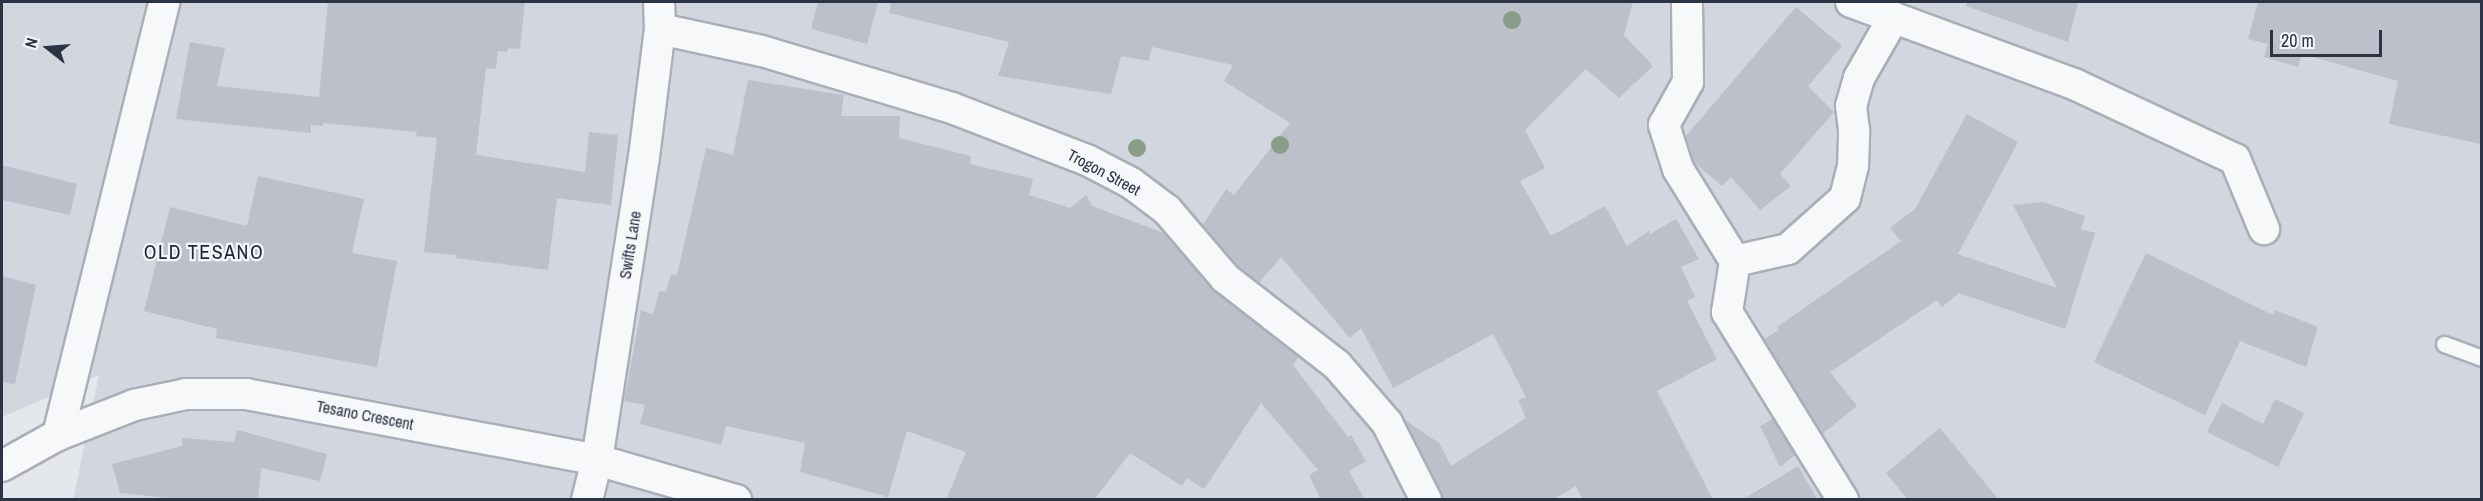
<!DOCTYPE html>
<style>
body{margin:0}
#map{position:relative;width:2483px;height:501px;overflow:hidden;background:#e4e7ec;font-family:"Archivo Narrow",sans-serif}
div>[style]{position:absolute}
.built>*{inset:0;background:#d2d6de}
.building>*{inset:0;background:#bbc0ca}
.roads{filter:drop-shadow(2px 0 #a9aeb7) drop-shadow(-2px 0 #a9aeb7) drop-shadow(0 2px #a9aeb7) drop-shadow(0 -2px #a9aeb7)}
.lane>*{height:15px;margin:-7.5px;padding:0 7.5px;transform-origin:7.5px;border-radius:7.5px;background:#f7f8fa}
.street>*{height:30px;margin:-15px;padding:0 15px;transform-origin:15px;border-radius:15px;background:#f7f8fa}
.trees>*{width:18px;height:18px;margin:-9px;border-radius:50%;background:#899d89}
span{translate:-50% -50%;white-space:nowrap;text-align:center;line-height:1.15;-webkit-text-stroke:4.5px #f4f6f9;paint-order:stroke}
.street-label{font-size:16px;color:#2b3445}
.quarter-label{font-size:20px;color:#1d2536;letter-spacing:1.5px}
.frame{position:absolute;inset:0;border:3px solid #2b3445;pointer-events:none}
.north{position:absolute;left:18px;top:18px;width:60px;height:60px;-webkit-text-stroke:4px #f4f6f9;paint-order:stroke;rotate:287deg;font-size:16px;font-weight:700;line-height:24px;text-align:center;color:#2b3445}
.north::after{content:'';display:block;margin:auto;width:21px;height:27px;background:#2b3445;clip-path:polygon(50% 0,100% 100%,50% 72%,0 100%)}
.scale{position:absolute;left:2270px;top:30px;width:112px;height:27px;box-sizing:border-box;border:3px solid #2b3445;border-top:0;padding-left:8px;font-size:18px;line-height:21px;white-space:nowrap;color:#2b3445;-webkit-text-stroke:4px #f4f6f9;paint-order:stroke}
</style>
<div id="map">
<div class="built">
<div style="clip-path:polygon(2px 2px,2481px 2px,2481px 499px,73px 500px,99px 375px,2px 417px)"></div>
</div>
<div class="building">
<div style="clip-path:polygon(328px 2px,525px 2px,520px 49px,508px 48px,507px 52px,498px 51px,496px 69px,486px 68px,476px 155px,585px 172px,589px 132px,618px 135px,611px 205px,557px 198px,548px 270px,456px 258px,456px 255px,424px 252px,437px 138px,416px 136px,417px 132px,323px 123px,323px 126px,311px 125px,311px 133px,176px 119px,190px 42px,225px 48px,217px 86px,319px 97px)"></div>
<div style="clip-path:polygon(818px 2px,878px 2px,867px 44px,811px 29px)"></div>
<div style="clip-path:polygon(891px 2px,1633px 2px,1624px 35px,1653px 66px,1619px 98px,1586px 69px,1525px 130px,1545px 168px,1520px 181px,1551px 236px,1605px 206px,1627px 246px,1649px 231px,1650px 234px,1676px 219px,1699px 259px,1681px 267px,1695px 297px,1687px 301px,1717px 359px,1657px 391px,1713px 500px,1583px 500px,1576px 486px,1552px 500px,1443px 500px,1405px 420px,1439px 443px,1451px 466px,1526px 418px,1518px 400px,1526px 397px,1493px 334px,1393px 388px,1361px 328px,1350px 338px,1281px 257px,1259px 283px,1237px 265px,1203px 225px,1226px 189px,1234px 195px,1290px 123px,1224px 81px,1233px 65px,1152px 47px,1149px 61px,1121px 56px,1111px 94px,998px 76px,1009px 42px,889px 13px)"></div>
<div style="clip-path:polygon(1967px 2px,2078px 2px,2068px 42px,1966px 6px)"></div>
<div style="clip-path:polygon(2258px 2px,2481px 2px,2481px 144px,2389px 124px,2398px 81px,2302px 54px,2298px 67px,2264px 57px,2268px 44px,2248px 39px)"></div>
<div style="clip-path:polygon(1796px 7px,1842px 46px,1808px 86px,1834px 112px,1780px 174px,1791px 186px,1760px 210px,1731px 177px,1722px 186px,1694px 162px,1686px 136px)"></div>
<div style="clip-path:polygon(748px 80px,844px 95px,841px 116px,900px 116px,899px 138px,971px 156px,970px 164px,1033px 179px,1029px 195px,1070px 208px,1086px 195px,1092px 206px,1164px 233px,1214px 291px,1298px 357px,1293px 365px,1348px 437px,1351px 435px,1366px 461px,1349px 471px,1365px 500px,1321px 500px,1309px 475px,1318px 470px,1261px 403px,1204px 489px,1187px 478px,1182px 486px,1130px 453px,1094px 500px,946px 500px,966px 452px,907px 431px,888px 497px,800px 472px,805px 443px,726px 426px,721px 445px,640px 424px,645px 405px,624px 401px,641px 310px,653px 315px,659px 291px,666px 292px,671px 274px,677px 275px,706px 148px,733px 155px)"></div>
<div style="clip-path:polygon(1967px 114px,2018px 142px,1958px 254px,2057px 288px,2013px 205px,2043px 202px,2085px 216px,2081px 229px,2095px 233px,2065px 329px,1959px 293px,1942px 307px,1937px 300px,1830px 372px,1857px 406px,1822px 434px,1764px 339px,1779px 330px,1777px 327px,1901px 241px,1890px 228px,1915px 209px)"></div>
<div style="clip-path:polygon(2px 165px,77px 184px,70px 215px,2px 200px)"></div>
<div style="clip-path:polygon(258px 176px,364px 199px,352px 253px,397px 261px,377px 367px,216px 338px,217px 329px,144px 311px,170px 207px,247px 226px)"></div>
<div style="clip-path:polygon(2146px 253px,2273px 315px,2275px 310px,2318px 327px,2306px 367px,2240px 341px,2205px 415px,2094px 362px)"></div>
<div style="clip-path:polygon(2px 276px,36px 285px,15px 384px,2px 382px)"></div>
<div style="clip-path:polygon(2275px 399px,2304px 413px,2278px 467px,2207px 432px,2222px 403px,2263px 424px)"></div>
<div style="clip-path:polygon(1773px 419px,1795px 455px,1780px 467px,1760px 426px)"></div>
<div style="clip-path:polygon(1940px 428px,1999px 500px,1908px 500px,1886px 473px)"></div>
<div style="clip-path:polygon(237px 430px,327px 454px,320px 481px,261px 468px,258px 500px,187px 500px,120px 493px,112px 464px,182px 446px,182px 438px,234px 442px)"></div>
<div style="clip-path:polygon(1798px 466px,1818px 500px,1742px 500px)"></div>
</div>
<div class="roads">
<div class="lane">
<div style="left:2444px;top:344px;width:40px;rotate:20.2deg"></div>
</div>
<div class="street">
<div style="left:1687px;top:2px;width:80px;rotate:89.3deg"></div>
<div style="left:1688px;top:82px;width:49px;rotate:119.2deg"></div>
<div style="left:1664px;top:125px;width:46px;rotate:72.3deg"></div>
<div style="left:1678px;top:169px;width:108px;rotate:58.2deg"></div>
<div style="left:1735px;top:261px;width:52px;rotate:98.9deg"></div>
<div style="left:1727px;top:312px;width:221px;rotate:58.3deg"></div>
<div style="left:1851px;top:2px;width:240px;rotate:20.2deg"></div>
<div style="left:2076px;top:85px;width:175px;rotate:25deg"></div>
<div style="left:2235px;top:159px;width:76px;rotate:67.5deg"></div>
<div style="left:660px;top:29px;width:104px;rotate:12.2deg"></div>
<div style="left:762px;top:51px;width:198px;rotate:16.7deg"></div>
<div style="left:952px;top:108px;width:145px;rotate:21.1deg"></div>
<div style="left:1087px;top:160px;width:50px;rotate:27.6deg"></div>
<div style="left:1131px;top:183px;width:45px;rotate:36.9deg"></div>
<div style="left:1167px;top:210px;width:89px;rotate:49.5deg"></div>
<div style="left:1225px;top:278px;width:142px;rotate:37.8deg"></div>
<div style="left:1337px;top:365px;width:77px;rotate:49.2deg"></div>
<div style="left:1387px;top:423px;width:86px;rotate:63.1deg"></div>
<div style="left:1735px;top:261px;width:54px;rotate:-12.8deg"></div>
<div style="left:1788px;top:249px;width:76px;rotate:-41.8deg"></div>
<div style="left:1845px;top:198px;width:33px;rotate:-76deg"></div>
<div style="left:1853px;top:166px;width:36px;rotate:-88deg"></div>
<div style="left:1854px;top:130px;width:24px;rotate:-97deg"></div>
<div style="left:1851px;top:106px;width:29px;rotate:-74deg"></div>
<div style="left:1859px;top:78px;width:70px;rotate:-60.2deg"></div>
<div style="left:58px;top:435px;width:446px;rotate:-76.2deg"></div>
<div style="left:2px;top:466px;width:64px;rotate:-29deg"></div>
<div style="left:58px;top:435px;width:82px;rotate:-21.5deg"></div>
<div style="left:134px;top:405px;width:53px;rotate:-11.9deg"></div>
<div style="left:186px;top:394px;width:60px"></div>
<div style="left:246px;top:394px;width:357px;rotate:10.6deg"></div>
<div style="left:597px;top:460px;width:145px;rotate:16.1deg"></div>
<div style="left:587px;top:500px;width:41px;rotate:-76deg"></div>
<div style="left:597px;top:460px;width:307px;rotate:-81.2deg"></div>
<div style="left:644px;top:157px;width:129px;rotate:-82.9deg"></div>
<div style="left:660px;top:29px;width:27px;rotate:-92deg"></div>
</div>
</div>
<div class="trees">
<div style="left:1512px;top:20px"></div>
<div style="left:1280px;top:145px"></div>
<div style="left:1137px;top:148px"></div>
</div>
<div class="street-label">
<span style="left:1104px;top:172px;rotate:28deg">Trogon Street</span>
<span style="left:630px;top:245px;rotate:-81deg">Swifts Lane</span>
<span style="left:365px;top:415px;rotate:11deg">Tesano Crescent</span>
</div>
<div class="quarter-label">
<span style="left:204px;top:251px">OLD TESANO</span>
</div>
<div class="frame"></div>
<div class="north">N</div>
<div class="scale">20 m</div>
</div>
